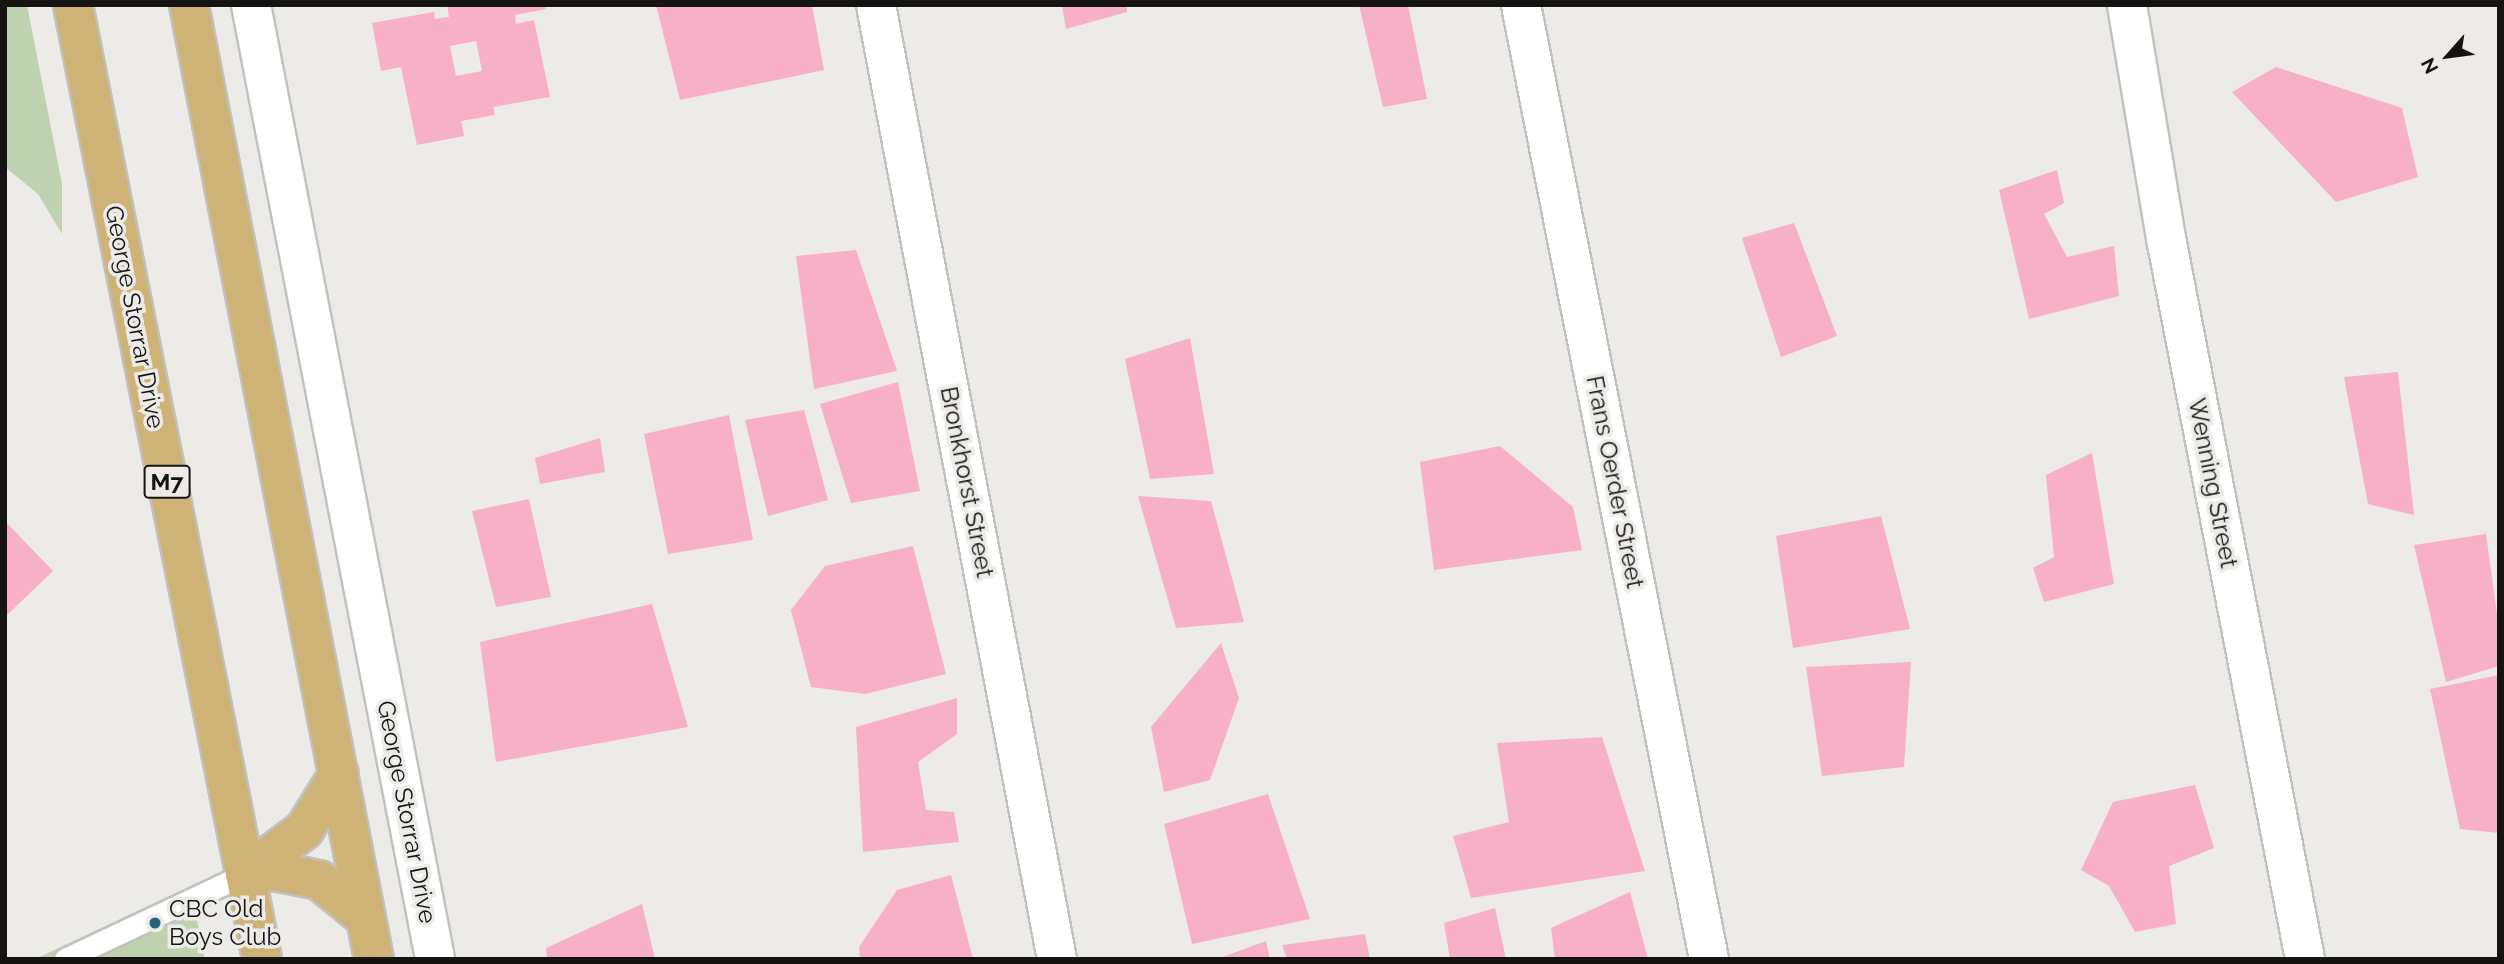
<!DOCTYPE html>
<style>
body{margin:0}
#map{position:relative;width:2504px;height:964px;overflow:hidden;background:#ecebe7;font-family:Raleway,sans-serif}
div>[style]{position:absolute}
.green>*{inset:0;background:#bed2af}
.building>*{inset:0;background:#f7b0c7}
.roads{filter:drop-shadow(2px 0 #c2c1bd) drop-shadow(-2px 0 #c2c1bd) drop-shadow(0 2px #c2c1bd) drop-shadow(0 -2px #c2c1bd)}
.service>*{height:21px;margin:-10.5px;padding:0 10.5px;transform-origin:10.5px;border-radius:10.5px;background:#fff}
.minor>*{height:38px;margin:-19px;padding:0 19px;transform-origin:19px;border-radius:19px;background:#fff}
.primary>*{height:38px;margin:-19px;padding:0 19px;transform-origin:19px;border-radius:19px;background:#ceb276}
.dots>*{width:19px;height:19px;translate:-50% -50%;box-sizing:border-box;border:4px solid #ecebe7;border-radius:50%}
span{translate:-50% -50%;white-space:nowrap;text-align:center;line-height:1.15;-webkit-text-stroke:7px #ecebe7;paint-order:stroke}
.shield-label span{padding:2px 5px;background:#ecebe7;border:2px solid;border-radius:5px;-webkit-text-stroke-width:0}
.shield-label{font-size:23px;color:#151413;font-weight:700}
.street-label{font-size:24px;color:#151413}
.poi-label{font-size:24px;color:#151413}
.left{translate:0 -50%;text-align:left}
.frame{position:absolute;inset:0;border:7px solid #151413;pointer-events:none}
.north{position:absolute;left:2413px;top:21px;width:70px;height:70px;-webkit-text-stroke:5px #ecebe7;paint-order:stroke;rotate:242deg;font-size:19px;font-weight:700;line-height:28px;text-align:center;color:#151413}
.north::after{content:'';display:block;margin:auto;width:24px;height:32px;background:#151413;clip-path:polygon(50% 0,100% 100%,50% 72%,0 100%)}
</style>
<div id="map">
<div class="green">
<div style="clip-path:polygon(5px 5px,27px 5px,62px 184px,62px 234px,38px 194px,5px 167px)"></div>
<div style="clip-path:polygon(190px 887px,205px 959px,35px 959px)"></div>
</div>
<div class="building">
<div style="clip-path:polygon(evenodd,447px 5px,545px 5px,546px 9px,515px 15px,516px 24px,534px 20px,550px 97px,493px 107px,495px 115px,461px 121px,464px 136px,417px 145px,401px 67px,381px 71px,372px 23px,434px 12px,435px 19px,449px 17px,447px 5px,476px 41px,482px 71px,456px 76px,450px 46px,476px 41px)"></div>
<div style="clip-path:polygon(656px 5px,812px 5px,824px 70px,680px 100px)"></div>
<div style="clip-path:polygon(1062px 5px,1127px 5px,1127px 12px,1066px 29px)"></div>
<div style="clip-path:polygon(1359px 5px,1408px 5px,1427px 99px,1383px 107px)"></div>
<div style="clip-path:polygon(2276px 67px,2402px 108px,2418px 177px,2336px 202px,2232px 92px)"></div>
<div style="clip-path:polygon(2057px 170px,2064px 203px,2044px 214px,2067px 257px,2114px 246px,2119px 296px,2029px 319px,1999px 190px)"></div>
<div style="clip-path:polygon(1794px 223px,1837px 336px,1781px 357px,1742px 238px)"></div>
<div style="clip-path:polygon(856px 250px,897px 371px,814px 389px,796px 256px)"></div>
<div style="clip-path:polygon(1190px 338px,1214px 474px,1150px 479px,1125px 359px)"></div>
<div style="clip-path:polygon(2398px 372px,2414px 515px,2368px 504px,2344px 377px)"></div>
<div style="clip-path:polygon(898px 382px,920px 491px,851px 503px,820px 404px)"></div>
<div style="clip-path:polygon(804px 410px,828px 500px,768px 516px,745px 420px)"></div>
<div style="clip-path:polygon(729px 415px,753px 540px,668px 554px,644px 434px)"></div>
<div style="clip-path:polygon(600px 438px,605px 472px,540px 484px,535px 458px)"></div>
<div style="clip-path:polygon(1500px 446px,1573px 507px,1582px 550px,1434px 570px,1420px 462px)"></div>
<div style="clip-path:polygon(2092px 453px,2114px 584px,2044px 602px,2033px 568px,2054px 557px,2046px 475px)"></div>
<div style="clip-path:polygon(1138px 496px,1211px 501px,1244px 622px,1176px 628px)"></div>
<div style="clip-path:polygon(529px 499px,551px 597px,496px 607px,472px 511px)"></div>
<div style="clip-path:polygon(1881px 516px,1910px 629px,1793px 648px,1776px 536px)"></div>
<div style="clip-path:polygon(5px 521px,53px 571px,5px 617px)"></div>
<div style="clip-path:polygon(2486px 534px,2499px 628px,2499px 666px,2446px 682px,2414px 545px)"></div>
<div style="clip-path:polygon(913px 546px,946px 674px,865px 694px,811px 687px,791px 610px,825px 566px)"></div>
<div style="clip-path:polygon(652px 604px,688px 727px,496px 762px,480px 642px)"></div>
<div style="clip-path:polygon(1221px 643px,1239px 698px,1210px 780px,1164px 792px,1151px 727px)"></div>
<div style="clip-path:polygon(1911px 662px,1904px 767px,1822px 776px,1806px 667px)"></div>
<div style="clip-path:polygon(2499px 675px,2499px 833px,2460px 829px,2430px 689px)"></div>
<div style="clip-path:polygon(957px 698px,957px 734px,918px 762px,926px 810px,954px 812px,959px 842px,863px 852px,856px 727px)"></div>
<div style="clip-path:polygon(1602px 737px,1645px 871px,1471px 898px,1453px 836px,1509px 822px,1497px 743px)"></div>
<div style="clip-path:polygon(2195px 785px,2214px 848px,2169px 866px,2176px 924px,2135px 932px,2109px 886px,2081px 870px,2113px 802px)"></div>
<div style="clip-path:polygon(1268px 794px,1310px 919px,1192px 944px,1164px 824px)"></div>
<div style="clip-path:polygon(951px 875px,973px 959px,860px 959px,859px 947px,897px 890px)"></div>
<div style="clip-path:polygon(1630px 892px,1648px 959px,1555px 959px,1551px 928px)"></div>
<div style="clip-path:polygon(642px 904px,655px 959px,547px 959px,546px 948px)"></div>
<div style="clip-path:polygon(1495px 908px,1506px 959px,1450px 959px,1444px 923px)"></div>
<div style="clip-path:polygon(1365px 934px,1370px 959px,1287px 959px,1282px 945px)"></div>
<div style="clip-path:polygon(1266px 941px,1270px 959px,1220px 959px,1220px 958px)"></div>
</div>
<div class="roads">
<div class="service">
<div style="left:65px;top:959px;width:199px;rotate:-25.3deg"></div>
</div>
<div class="minor">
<div style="left:251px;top:5px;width:972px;rotate:79.08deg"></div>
<div style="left:876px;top:5px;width:971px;rotate:79.26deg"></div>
<div style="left:1521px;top:5px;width:972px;rotate:78.85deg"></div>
<div style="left:2127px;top:5px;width:241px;rotate:80.5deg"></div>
<div style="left:2167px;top:243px;width:729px;rotate:79.09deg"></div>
</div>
<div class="primary">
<div style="left:73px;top:5px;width:973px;rotate:78.79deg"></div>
<div style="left:189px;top:5px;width:972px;rotate:79.03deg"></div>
<div style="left:245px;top:874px;width:74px;rotate:-36.7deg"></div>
<div style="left:304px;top:830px;width:66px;rotate:-58deg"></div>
<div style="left:245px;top:874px;width:29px;rotate:-6deg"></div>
<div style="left:274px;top:871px;width:46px;rotate:11.3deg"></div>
<div style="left:319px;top:880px;width:60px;rotate:39deg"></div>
</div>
</div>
<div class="dots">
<div style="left:155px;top:923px;background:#27637b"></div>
</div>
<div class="shield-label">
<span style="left:167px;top:482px">M7</span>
</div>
<div class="street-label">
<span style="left:135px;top:317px;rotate:79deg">George Storrar Drive</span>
<span style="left:967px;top:482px;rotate:79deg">Bronkhorst Street</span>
<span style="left:1615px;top:482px;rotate:79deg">Frans Oerder Street</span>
<span style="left:2213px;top:483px;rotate:79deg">Wenning Street</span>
<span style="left:407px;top:812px;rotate:79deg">George Storrar Drive</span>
</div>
<div class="poi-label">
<span class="left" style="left:169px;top:923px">CBC Old<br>Boys Club</span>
</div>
<div class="frame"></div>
<div class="north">N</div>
</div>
